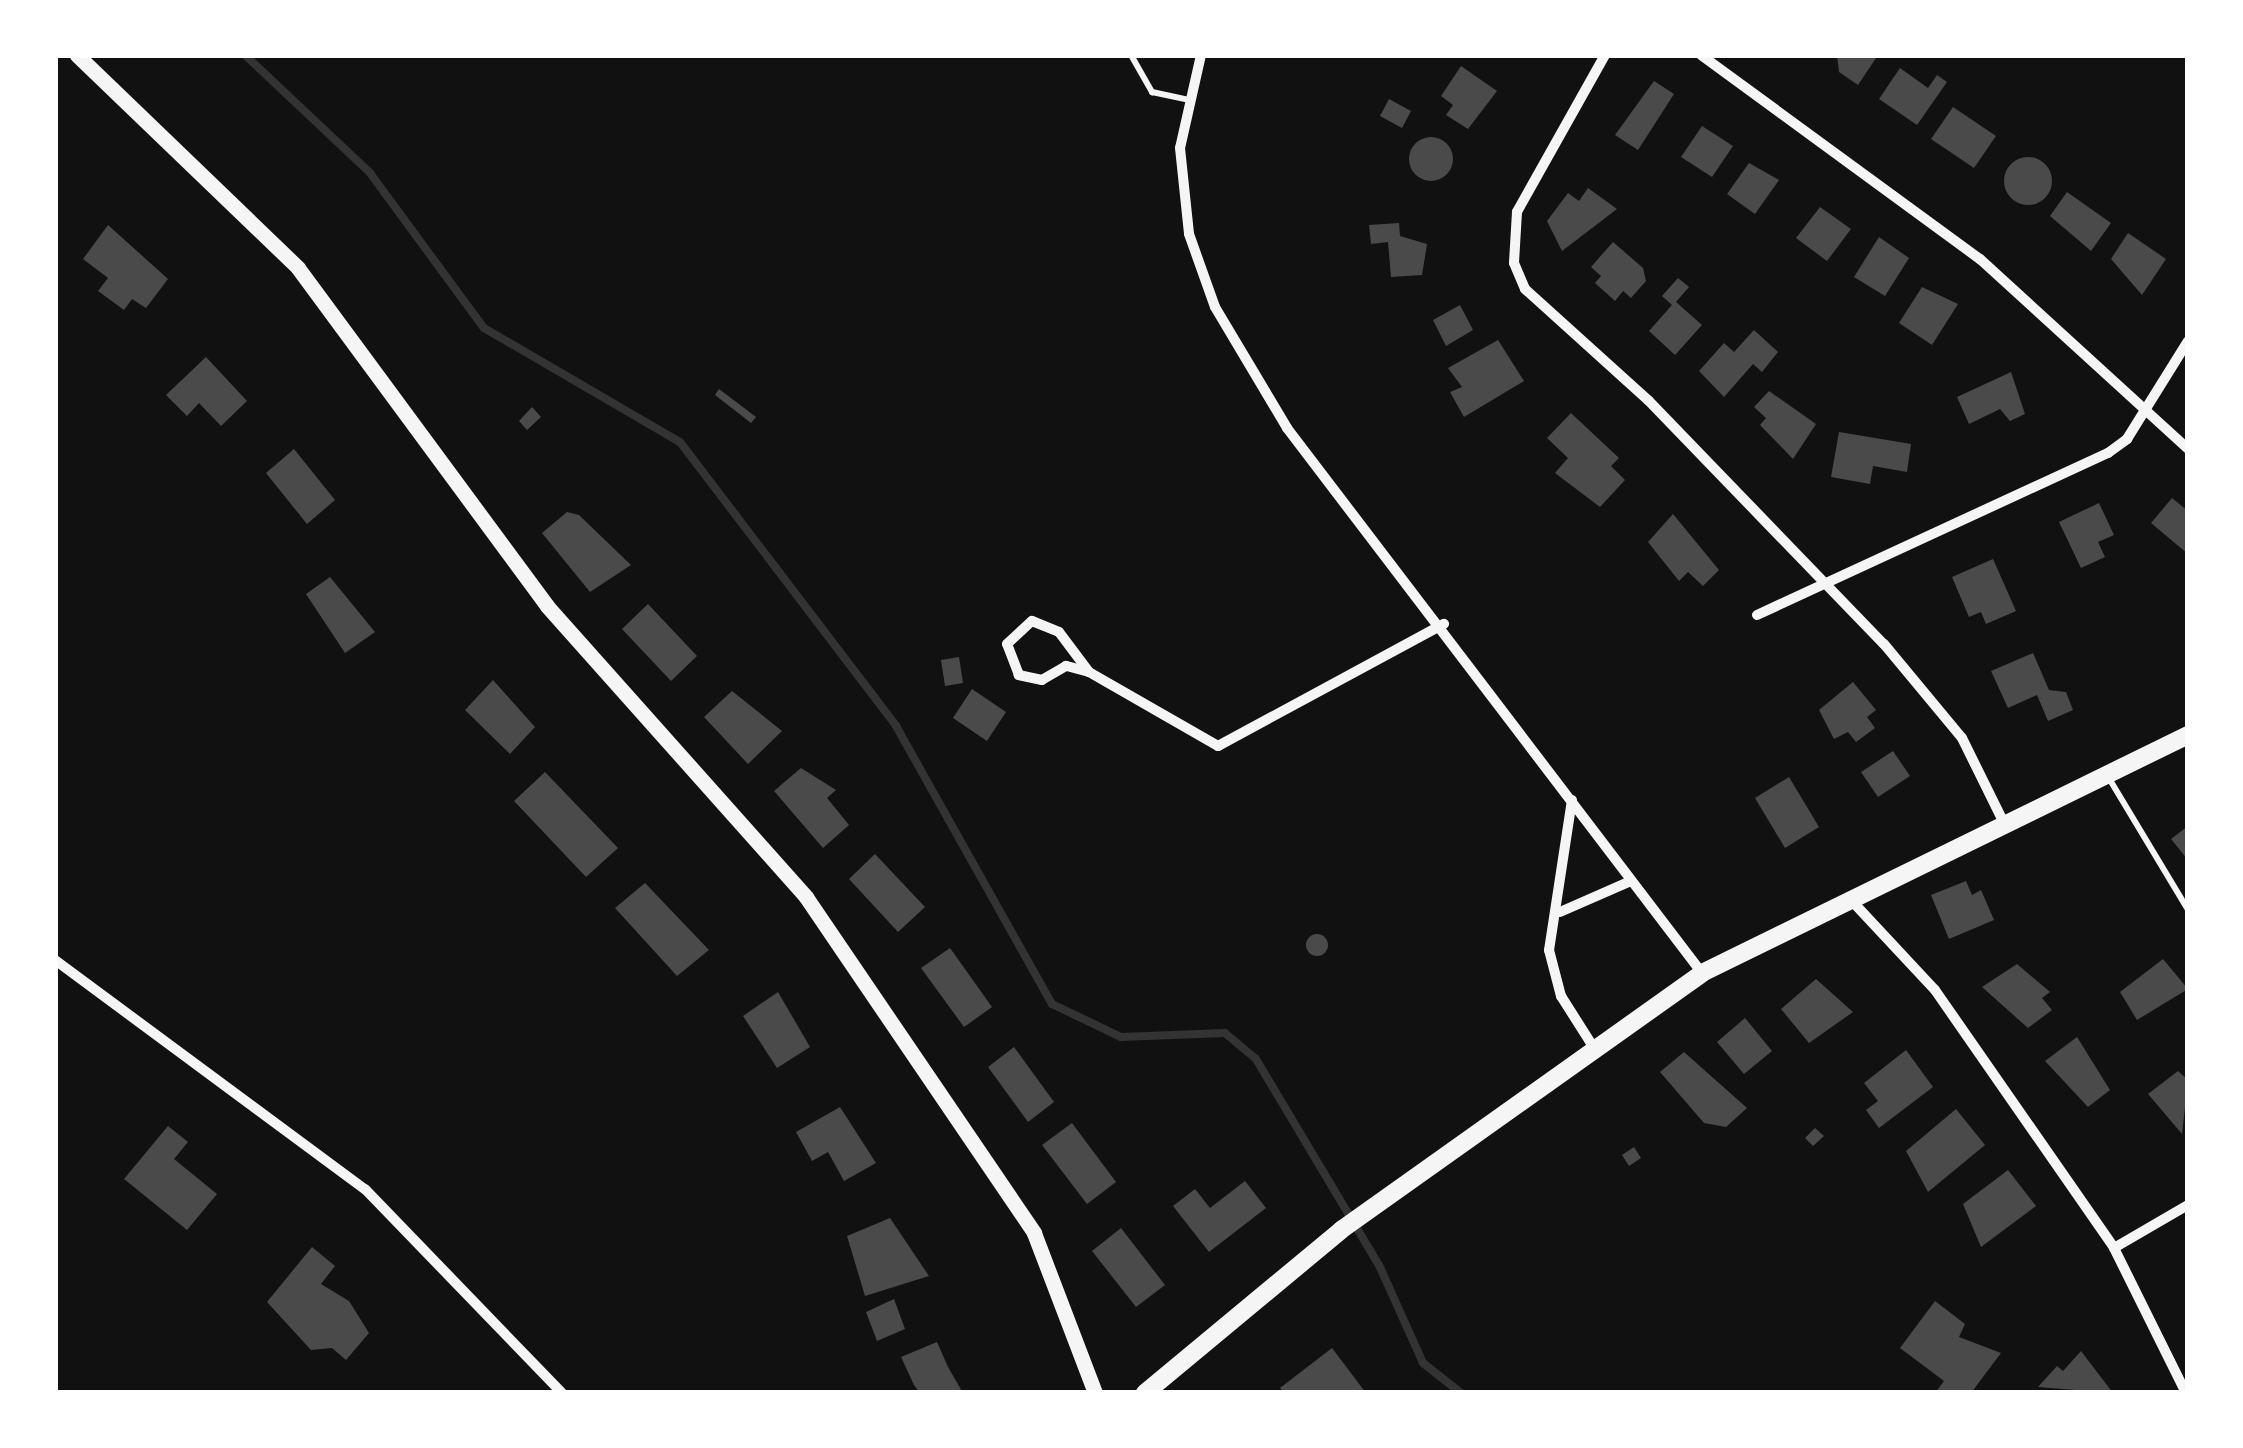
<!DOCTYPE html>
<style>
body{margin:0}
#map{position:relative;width:2243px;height:1448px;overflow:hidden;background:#111;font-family:Raleway,sans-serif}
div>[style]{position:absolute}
.stream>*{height:8px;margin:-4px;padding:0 4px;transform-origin:4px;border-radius:4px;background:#333}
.building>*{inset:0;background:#4a4a4a}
.round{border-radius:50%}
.service>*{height:6px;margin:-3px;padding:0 3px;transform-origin:3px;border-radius:3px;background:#f5f5f5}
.minor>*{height:10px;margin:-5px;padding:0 5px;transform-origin:5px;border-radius:5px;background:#f5f5f5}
.tertiary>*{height:15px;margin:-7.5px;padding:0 7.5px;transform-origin:7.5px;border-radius:7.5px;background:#f5f5f5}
.secondary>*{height:18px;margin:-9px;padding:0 9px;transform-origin:9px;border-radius:9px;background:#f5f5f5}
span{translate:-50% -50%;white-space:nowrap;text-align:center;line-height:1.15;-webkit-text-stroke:9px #fff;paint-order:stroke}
.frame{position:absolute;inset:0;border:58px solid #fff;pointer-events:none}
</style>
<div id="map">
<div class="stream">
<div style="left:245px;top:55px;width:172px;rotate:43.3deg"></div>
<div style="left:370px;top:173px;width:192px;rotate:53.7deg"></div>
<div style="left:484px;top:328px;width:227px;rotate:30.2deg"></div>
<div style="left:680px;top:442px;width:357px;rotate:52.7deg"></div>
<div style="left:896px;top:726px;width:319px;rotate:60.7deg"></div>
<div style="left:1052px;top:1004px;width:76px;rotate:25.6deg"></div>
<div style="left:1121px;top:1037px;width:104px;rotate:-2.2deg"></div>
<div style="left:1225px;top:1033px;width:40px;rotate:40deg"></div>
<div style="left:1256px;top:1059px;width:240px;rotate:59.2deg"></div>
<div style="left:1379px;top:1265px;width:107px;rotate:65.8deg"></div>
<div style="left:1423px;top:1363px;width:48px;rotate:38.3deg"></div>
</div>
<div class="building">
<div style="clip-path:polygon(1837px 55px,1878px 55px,1858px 85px,1839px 72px)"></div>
<div style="clip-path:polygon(1461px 66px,1497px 91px,1468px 129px,1446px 115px,1453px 105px,1441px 96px)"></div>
<div style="clip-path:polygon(1900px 68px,1928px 88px,1937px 75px,1947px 82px,1917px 125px,1879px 99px)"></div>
<div style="clip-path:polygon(1654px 81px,1674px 94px,1638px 150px,1615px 135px)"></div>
<div style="clip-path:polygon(1389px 99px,1411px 111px,1402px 128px,1380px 116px)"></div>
<div style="clip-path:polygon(1953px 107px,1996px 136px,1974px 168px,1931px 139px)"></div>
<div style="clip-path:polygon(1702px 126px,1733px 146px,1712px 177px,1681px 157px)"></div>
<div class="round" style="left:1409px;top:137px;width:44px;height:44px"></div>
<div class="round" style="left:2004px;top:157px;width:48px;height:48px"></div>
<div style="clip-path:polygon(1749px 163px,1779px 180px,1755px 214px,1727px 194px)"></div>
<div style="clip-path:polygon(1588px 188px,1617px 209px,1562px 251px,1547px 221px,1568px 193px,1579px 201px)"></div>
<div style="clip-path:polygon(2067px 192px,2111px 223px,2091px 251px,2050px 216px)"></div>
<div style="clip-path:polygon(1820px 207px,1851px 229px,1827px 261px,1796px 238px)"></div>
<div style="clip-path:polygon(1399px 223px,1400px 236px,1427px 244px,1422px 275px,1391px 277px,1388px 242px,1371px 244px,1369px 225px)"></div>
<div style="clip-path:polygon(108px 225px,168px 279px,146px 308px,132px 299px,124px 310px,98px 291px,108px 278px,83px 259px)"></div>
<div style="clip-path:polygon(2128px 233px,2166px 259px,2142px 295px,2111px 259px)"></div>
<div style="clip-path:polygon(1879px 237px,1909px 258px,1885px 296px,1854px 277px)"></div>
<div style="clip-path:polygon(1613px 242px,1643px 268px,1646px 281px,1631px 298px,1623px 291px,1615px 301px,1595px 283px,1601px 276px,1591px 267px)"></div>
<div style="clip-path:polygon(1678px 278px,1689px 287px,1676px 302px,1702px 325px,1675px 355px,1649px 331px,1672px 305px,1662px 296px)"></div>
<div style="clip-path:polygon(1922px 287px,1958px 304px,1932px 345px,1899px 323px)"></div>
<div style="clip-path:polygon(1460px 305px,1473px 330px,1446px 346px,1433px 320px)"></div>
<div style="clip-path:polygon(1754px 330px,1778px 352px,1762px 372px,1753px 364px,1724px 397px,1699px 371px,1724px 343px,1734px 352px)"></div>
<div style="clip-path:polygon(1498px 340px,1524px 381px,1464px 417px,1450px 392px,1462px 387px,1448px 368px)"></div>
<div style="clip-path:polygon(206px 357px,247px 401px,221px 426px,199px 403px,187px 416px,166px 395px)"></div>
<div style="clip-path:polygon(2011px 372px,2025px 414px,2010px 421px,2000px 409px,1969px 424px,1957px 397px)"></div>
<div style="clip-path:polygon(719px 389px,756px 417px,751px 423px,715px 395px)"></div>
<div style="clip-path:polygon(1769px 391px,1816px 424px,1793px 459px,1760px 425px,1766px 418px,1754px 407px)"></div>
<div style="clip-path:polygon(532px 407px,541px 417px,527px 430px,519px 421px)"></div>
<div style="clip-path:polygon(1571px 413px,1619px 458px,1611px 466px,1625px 480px,1600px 507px,1555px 473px,1568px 458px,1547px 438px)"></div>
<div style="clip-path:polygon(1839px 432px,1911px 444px,1907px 472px,1873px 466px,1870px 484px,1831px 477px)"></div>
<div style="clip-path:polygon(294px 449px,335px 500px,307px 524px,266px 473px)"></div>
<div style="clip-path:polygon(2172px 498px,2188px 511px,2188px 554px,2151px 523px)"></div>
<div style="clip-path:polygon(2099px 503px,2114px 535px,2098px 542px,2105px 557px,2081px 568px,2059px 522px)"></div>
<div style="clip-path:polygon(567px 512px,579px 515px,631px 565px,590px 592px,542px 533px)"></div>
<div style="clip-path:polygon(1673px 514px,1719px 570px,1703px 586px,1688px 572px,1679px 581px,1648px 542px)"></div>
<div style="clip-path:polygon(1993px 559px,2016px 611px,1986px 624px,1981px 612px,1969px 617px,1952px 577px)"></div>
<div style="clip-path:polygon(330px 577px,375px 632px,345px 653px,306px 594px)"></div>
<div style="clip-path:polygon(648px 604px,697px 656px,671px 681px,622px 629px)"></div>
<div style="clip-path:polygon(2033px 653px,2049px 690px,2066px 692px,2073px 710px,2048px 721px,2037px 695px,2008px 708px,1991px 671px)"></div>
<div style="clip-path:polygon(959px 657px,963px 683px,945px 686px,941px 660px)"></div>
<div style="clip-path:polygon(493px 680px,535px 727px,510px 754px,465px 710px)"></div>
<div style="clip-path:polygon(1853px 682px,1876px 710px,1867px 717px,1875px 728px,1856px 742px,1848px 732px,1834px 739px,1819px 710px)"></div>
<div style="clip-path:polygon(972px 689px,1006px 712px,987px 741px,953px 718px)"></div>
<div style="clip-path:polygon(732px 691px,782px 731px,748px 764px,704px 717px)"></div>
<div style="clip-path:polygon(1893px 751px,1910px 776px,1878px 797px,1861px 772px)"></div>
<div style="clip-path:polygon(801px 768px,836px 790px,827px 798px,849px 825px,823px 848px,774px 791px)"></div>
<div style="clip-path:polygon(545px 772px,618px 848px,586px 877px,514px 801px)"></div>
<div style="clip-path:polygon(1789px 777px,1819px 827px,1785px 848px,1755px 798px)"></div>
<div style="clip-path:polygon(2188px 826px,2188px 860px,2171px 839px)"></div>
<div style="clip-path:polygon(875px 854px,925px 907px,898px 932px,849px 879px)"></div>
<div style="clip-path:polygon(1966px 881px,1972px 895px,1981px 890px,1994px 920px,1949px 939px,1931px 895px)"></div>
<div style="clip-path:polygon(645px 883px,709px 950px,677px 976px,615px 908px)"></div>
<div class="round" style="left:1306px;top:934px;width:22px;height:22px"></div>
<div style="clip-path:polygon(950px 948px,992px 1007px,964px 1027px,921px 968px)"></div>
<div style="clip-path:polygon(2163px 959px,2188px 989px,2137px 1020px,2120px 992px)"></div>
<div style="clip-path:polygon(2017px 964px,2050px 992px,2042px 998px,2052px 1010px,2028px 1028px,1982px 987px)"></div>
<div style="clip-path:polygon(1816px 979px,1853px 1012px,1809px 1043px,1781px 1009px)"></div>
<div style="clip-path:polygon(778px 992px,810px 1047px,777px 1068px,743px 1016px)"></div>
<div style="clip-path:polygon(1745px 1018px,1772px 1051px,1744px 1074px,1717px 1042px)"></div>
<div style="clip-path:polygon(2077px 1037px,2110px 1090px,2088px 1107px,2045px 1061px)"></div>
<div style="clip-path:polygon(1014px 1047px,1054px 1102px,1028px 1122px,988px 1067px)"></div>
<div style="clip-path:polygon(1906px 1050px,1933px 1087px,1879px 1128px,1866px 1110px,1878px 1101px,1864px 1083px)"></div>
<div style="clip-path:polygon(1684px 1052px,1747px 1108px,1726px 1127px,1704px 1123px,1660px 1072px)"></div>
<div style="clip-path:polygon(2178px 1071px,2188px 1080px,2182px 1134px,2148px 1094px)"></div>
<div style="clip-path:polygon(840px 1107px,876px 1163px,844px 1181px,828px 1152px,812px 1161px,796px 1132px)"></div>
<div style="clip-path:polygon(1956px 1109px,1985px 1145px,1928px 1192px,1906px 1151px)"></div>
<div style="clip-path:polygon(1072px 1123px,1116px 1182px,1087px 1204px,1042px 1145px)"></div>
<div style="clip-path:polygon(168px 1126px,188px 1142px,174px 1159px,217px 1194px,187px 1230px,124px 1179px)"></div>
<div style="clip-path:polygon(1815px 1128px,1824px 1136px,1813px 1146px,1805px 1138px)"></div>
<div style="clip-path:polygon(1634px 1147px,1641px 1158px,1629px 1166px,1622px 1155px)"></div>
<div style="clip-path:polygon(2008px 1170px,2036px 1206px,1981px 1247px,1963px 1204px)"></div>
<div style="clip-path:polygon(1245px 1181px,1266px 1208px,1209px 1252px,1173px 1206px,1195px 1189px,1210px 1208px)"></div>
<div style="clip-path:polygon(890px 1218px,929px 1276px,865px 1296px,847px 1236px)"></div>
<div style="clip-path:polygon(1121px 1228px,1165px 1285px,1136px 1307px,1092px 1251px)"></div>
<div style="clip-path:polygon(312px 1247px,335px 1266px,321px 1284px,349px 1301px,369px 1333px,346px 1360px,332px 1348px,311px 1350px,267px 1302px)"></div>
<div style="clip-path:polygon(894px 1299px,905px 1329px,877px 1341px,866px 1312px)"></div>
<div style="clip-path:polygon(1935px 1301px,1965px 1324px,1959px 1337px,2001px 1353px,1971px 1393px,1935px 1393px,1944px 1381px,1900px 1348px)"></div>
<div style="clip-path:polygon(937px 1342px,948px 1367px,963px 1393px,920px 1393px,914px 1385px,901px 1357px)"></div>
<div style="clip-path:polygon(1332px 1348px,1366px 1393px,1284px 1393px,1280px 1388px)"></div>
<div style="clip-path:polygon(2081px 1351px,2113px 1393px,2038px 1387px,2057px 1366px,2063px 1371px)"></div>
</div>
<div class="service">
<div style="left:1131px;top:55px;width:43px;rotate:60.4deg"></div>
<div style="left:1152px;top:92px;width:40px;rotate:12deg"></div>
<div style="left:2107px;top:775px;width:157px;rotate:59deg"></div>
</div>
<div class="minor">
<div style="left:1201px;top:55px;width:95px;rotate:102.7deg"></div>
<div style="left:1180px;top:148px;width:86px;rotate:84deg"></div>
<div style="left:1189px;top:234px;width:77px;rotate:70.4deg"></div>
<div style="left:1215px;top:307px;width:141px;rotate:59.2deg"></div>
<div style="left:1287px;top:428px;width:685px;rotate:52.71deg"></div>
<div style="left:1605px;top:55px;width:180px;rotate:119.3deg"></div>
<div style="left:1517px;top:212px;width:51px;rotate:93.4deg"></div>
<div style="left:1514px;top:263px;width:28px;rotate:67deg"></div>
<div style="left:1525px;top:289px;width:166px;rotate:42.1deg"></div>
<div style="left:1648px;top:400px;width:339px;rotate:46deg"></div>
<div style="left:1884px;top:644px;width:122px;rotate:50.3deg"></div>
<div style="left:1962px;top:738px;width:95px;rotate:63.7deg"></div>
<div style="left:1701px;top:55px;width:346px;rotate:36.2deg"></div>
<div style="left:1980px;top:259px;width:282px;rotate:42.4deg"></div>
<div style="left:1757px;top:615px;width:387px;rotate:-24.8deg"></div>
<div style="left:2108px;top:453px;width:24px;rotate:-36deg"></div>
<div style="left:2127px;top:439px;width:115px;rotate:-58.1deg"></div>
<div style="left:1032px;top:621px;width:29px;rotate:22deg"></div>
<div style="left:1059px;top:632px;width:50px;rotate:53.1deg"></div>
<div style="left:1089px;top:672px;width:24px;rotate:-165deg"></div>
<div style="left:1066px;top:666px;width:28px;rotate:150deg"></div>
<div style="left:1042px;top:680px;width:24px;rotate:-168deg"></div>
<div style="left:1019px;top:675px;width:33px;rotate:-111deg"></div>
<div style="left:1007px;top:644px;width:34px;rotate:-43deg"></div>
<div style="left:1089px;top:672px;width:149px;rotate:29.8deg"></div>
<div style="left:1218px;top:746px;width:257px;rotate:-28.4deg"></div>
<div style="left:1572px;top:800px;width:152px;rotate:98.7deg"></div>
<div style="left:1549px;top:950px;width:48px;rotate:75.4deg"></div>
<div style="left:1561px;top:996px;width:62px;rotate:57.6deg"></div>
<div style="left:1851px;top:900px;width:123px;rotate:47deg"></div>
<div style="left:1935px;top:990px;width:314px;rotate:55.2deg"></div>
<div style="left:2114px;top:1248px;width:162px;rotate:63.6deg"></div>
<div style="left:1560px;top:912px;width:77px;rotate:-23.6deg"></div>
<div style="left:55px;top:960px;width:385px;rotate:36.5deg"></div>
<div style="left:365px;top:1189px;width:284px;rotate:46deg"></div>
<div style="left:2114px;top:1248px;width:86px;rotate:-30.2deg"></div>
</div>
<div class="tertiary">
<div style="left:77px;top:55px;width:307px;rotate:43.9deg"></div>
<div style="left:298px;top:268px;width:420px;rotate:53.6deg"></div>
<div style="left:547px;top:606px;width:390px;rotate:48.3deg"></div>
<div style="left:806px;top:897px;width:406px;rotate:55.8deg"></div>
<div style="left:1034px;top:1233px;width:171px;rotate:69.1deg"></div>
</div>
<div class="secondary">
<div style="left:1145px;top:1393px;width:255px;rotate:-39.7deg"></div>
<div style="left:1341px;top:1230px;width:443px;rotate:-35.4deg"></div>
<div style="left:1702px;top:973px;width:541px;rotate:-26.09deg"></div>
</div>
<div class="frame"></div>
</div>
